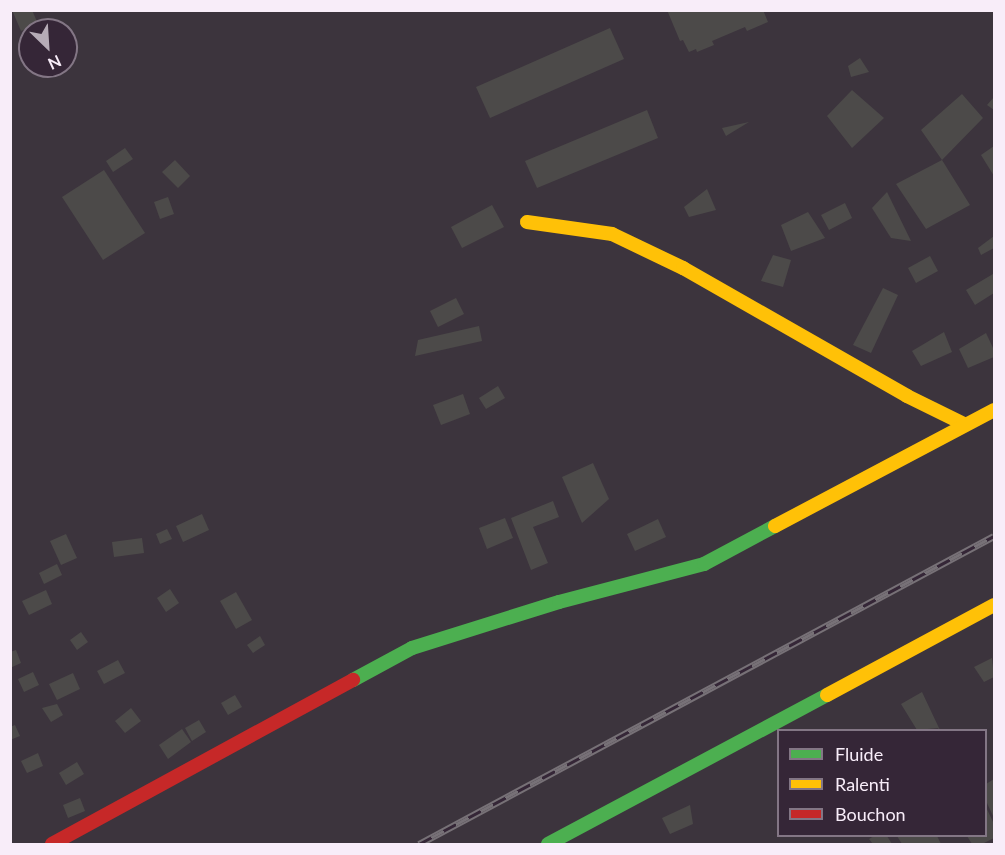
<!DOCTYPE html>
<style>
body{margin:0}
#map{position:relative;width:1005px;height:855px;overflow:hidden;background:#3c343d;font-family:Lato,sans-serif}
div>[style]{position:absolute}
.building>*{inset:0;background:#4c4a49}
.fast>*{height:14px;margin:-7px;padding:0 7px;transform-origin:7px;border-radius:7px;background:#4caf50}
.slow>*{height:14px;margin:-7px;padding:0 7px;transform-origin:7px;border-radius:7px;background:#ffc107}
.jam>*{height:14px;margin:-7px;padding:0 7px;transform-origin:7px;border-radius:7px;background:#c62828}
.rail>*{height:7px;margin-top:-3.5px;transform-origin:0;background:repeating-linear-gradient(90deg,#352637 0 14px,#777177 0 28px);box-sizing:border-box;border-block:2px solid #777177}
span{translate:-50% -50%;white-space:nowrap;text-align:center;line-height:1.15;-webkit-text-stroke:5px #352637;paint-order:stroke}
.frame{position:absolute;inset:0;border:12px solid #f8edf9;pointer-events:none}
.legend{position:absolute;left:777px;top:729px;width:210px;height:108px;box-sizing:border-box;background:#352637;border:2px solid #837685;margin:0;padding:8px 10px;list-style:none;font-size:18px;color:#f8edf9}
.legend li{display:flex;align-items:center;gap:12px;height:30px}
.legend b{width:30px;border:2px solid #837685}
.north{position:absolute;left:18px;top:18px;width:60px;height:60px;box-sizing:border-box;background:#352637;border:2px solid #837685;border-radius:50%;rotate:155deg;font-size:16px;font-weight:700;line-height:24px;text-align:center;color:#f8edf9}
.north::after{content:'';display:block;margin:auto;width:21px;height:27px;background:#b6acb7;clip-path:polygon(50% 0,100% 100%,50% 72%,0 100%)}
</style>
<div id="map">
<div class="building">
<div style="clip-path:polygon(12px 10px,32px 10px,38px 24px,21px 31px)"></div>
<div style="clip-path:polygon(667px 10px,763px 10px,768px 22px,747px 31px,745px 27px,712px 41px,714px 45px,697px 52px,696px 49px,689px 52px,683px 40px,680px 41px)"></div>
<div style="clip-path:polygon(610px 28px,624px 59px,490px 118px,476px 87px)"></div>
<div style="clip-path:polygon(860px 58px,869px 72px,851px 77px,848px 66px)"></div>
<div style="clip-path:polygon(852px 90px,884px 118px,852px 148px,827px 116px)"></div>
<div style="clip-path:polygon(962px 94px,983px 118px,942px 160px,970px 205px,926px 229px,896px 184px,942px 160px,921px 130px)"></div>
<div style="clip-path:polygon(994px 97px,994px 110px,987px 105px)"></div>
<div style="clip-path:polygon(647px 110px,658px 138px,537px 188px,525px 161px)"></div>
<div style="clip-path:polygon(749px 122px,726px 136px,722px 128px)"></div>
<div style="clip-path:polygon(994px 146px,994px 176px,981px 155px)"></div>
<div style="clip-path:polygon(125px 148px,133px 159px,113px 172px,106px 161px)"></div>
<div style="clip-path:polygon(175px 160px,190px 176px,178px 188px,162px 172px)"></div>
<div style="clip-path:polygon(104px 170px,145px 233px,103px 260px,62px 197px)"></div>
<div style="clip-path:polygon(707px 189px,716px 210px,689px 217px,684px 207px)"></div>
<div style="clip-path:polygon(887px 192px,911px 241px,891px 238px,872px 208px)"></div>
<div style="clip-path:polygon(168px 197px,174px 214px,160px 219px,154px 202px)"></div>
<div style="clip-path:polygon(845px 203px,852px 218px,829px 230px,821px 215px)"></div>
<div style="clip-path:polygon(492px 205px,504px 227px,462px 248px,451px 227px)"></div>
<div style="clip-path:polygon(808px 212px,825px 238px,791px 251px,781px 225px)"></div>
<div style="clip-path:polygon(994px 236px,994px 248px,981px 255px,978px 248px)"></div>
<div style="clip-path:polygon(773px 255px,791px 260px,783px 287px,761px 281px)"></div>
<div style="clip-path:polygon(930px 256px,938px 271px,916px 283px,908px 268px)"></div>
<div style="clip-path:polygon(993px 274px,994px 293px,975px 305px,966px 290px)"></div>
<div style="clip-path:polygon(883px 288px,898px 295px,871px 353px,853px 345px)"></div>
<div style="clip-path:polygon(456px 298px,464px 314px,438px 327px,430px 311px)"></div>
<div style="clip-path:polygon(479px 326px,482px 341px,415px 356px,418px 340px)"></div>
<div style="clip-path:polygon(944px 332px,952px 352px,921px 366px,912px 351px)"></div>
<div style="clip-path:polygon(986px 333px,994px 350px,994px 357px,968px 368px,959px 349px)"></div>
<div style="clip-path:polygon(498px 386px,505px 398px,486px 409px,479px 398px)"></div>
<div style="clip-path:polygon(463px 394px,470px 414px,441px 425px,433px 405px)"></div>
<div style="clip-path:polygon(593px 463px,609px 499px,582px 523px,562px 477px)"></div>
<div style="clip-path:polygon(553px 501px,559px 517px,533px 527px,548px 563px,531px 570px,511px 518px)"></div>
<div style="clip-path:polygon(202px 514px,209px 530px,183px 542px,176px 526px)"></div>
<div style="clip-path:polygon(505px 518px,513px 538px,487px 549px,479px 528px)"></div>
<div style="clip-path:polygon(658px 519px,666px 537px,635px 551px,627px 534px)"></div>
<div style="clip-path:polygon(167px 529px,172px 539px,160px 544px,156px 534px)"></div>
<div style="clip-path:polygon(66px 534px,77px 558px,61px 565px,50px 541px)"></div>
<div style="clip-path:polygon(142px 538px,144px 553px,114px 557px,112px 542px)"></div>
<div style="clip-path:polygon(57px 564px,62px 575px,44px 584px,39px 573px)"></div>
<div style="clip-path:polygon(170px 589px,179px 603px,166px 612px,157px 598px)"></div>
<div style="clip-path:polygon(46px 590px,52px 604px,29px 615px,22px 601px)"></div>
<div style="clip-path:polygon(236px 592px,252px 620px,236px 629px,220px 601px)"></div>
<div style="clip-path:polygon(81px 632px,88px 642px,77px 650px,70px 640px)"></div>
<div style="clip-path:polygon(260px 636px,265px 645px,253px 653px,247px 645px)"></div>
<div style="clip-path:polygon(16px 650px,21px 663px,10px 668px,10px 652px)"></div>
<div style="clip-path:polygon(992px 658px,994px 677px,984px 682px,974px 667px)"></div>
<div style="clip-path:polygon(118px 660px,125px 673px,104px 684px,97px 671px)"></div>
<div style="clip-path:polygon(33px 672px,39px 685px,24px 692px,18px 679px)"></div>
<div style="clip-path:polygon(73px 673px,80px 689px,57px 700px,49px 684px)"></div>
<div style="clip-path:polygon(922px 692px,939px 728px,940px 730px,936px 730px,939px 728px,917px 730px,901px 704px)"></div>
<div style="clip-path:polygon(235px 695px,242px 707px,228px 715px,221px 703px)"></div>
<div style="clip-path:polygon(57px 704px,63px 715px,51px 722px,42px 708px)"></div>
<div style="clip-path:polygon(131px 708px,141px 721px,125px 733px,115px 721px)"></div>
<div style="clip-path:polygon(199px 720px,206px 732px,192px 741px,185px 728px)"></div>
<div style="clip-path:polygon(15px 725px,20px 736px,10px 740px,10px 727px)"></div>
<div style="clip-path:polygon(182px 729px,191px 742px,168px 759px,159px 745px)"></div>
<div style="clip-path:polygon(38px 753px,43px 766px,27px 773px,21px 761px)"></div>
<div style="clip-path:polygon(77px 762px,84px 774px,66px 785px,59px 773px)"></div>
<div style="clip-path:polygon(994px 779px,994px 818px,986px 801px,986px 784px)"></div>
<div style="clip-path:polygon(80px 798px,85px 811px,68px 818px,63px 805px)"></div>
<div style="clip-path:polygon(690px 805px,693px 824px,670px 834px,662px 818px)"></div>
<div style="clip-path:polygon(986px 807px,994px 824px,994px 838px,982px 844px,972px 844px,967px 836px,986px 836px)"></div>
<div style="clip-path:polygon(874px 836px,887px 836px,892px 844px,873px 844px,869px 839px)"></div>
<div style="clip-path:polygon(897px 836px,937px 836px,941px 844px,902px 844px)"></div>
</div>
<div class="fast">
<div style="left:353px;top:680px;width:67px;rotate:-28.5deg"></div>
<div style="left:412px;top:648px;width:154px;rotate:-17.4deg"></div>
<div style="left:559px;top:602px;width:150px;rotate:-14.7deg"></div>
<div style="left:704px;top:564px;width:81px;rotate:-28.2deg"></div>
<div style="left:548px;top:844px;width:316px;rotate:-28.1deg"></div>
</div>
<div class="slow">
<div style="left:527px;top:222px;width:86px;rotate:8deg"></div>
<div style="left:612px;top:234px;width:79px;rotate:25.6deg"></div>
<div style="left:683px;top:268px;width:258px;rotate:29.7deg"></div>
<div style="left:907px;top:396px;width:64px;rotate:26.2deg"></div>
<div style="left:775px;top:526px;width:248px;rotate:-27.9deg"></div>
<div style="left:827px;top:695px;width:190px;rotate:-28.3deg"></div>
</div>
<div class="jam">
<div style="left:52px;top:844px;width:343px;rotate:-28.6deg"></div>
</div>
<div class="rail">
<div style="left:419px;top:844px;width:652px;rotate:-28.18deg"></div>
</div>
<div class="frame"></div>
<ul class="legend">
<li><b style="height:8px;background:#4caf50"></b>Fluide</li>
<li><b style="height:8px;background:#ffc107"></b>Ralenti</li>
<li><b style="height:8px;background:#c62828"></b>Bouchon</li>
</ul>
<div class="north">N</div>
</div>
